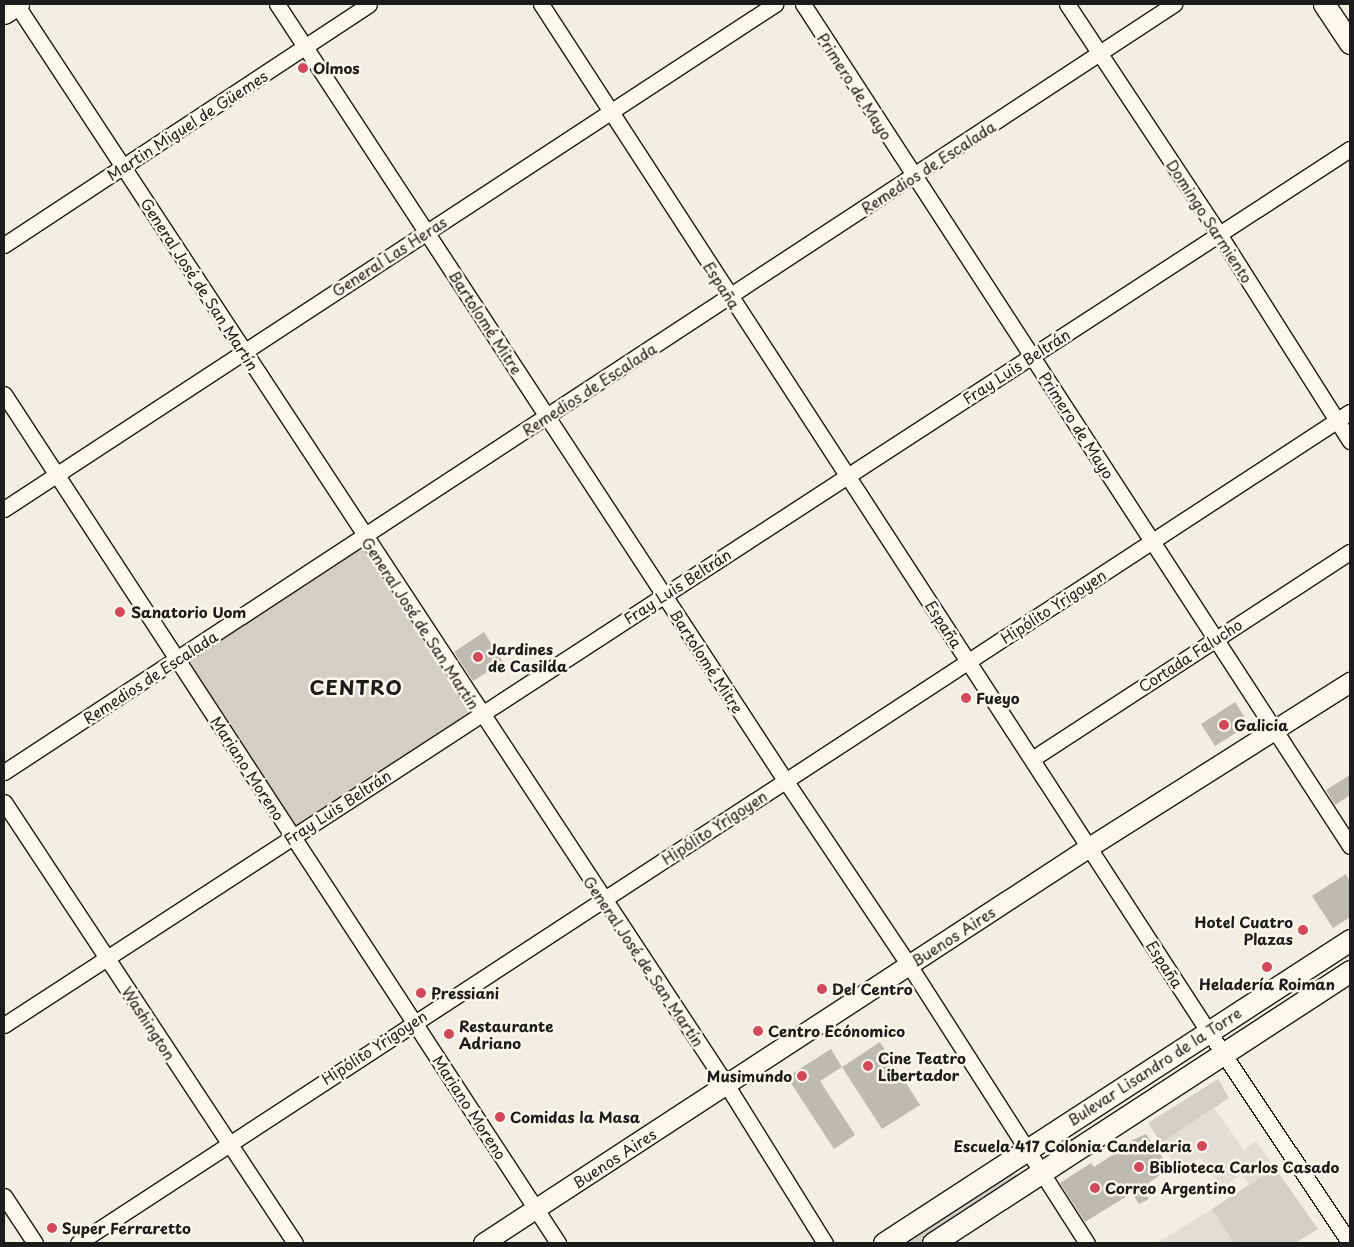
<!DOCTYPE html>
<meta charset="utf-8">
<style>
body{margin:0}
#map{position:relative;width:1354px;height:1247px;overflow:hidden;background:#f2eee4;font-family:"Playpen Sans",sans-serif}
div>[style]{position:absolute}
.built>*{inset:0;background:#e2ded5}
.green>*{inset:0;background:#d2cfc6}
.building>*{inset:0;background:#bdbab1}
.roads{filter:drop-shadow(1px 0 #1c1c1c) drop-shadow(-1px 0 #1c1c1c) drop-shadow(0 1px #1c1c1c) drop-shadow(0 -1px #1c1c1c)}
.minor>*{height:15px;margin:-7.5px;padding:0 7.5px;transform-origin:7.5px;border-radius:7.5px;background:#fbf7ec}
.tertiary>*{height:19px;margin:-9.5px;padding:0 9.5px;transform-origin:9.5px;border-radius:9.5px;background:#fbf7ec}
.secondary>*{height:21px;margin:-10.5px;padding:0 10.5px;transform-origin:10.5px;border-radius:10.5px;background:#fbf7ec}
.dots>*{width:14px;height:14px;translate:-50% -50%;box-sizing:border-box;border:2px solid #fbf7ec;border-radius:50%}
span{translate:-50% -50%;white-space:nowrap;text-align:center;line-height:1.15;-webkit-text-stroke:5px #fbf7ec;paint-order:stroke}
.poi-label{font-size:15px;color:#1c1c1c;font-weight:700}
.left{translate:0 -50%;text-align:left}
.right{translate:-100% -50%;text-align:right}
.street-label{font-size:15px;color:#1c1c1c}
.district-label{font-size:20px;color:#1c1c1c;font-weight:700;letter-spacing:1px}
.frame{position:absolute;inset:0;border:5px solid #1c1c1c;pointer-events:none}
</style>
<div id="map">
<div class="built">
<div style="clip-path:polygon(1214px 1108px,1244px 1150px,1256px 1141px,1275px 1168px,1249px 1185px,1242px 1174px,1222px 1188px,1200px 1158px,1179px 1170px,1161px 1143px)"></div>
<div style="clip-path:polygon(1212px 1209px,1234px 1243px,1157px 1243px)"></div>
</div>
<div class="green">
<div style="clip-path:polygon(365px 537px,481px 714px,293px 836px,177px 660px)"></div>
<div style="clip-path:polygon(1218px 1079px,1229px 1098px,1161px 1143px,1148px 1123px)"></div>
<div style="clip-path:polygon(1275px 1168px,1318px 1229px,1295px 1243px,1234px 1243px,1212px 1209px)"></div>
<div style="clip-path:polygon(1008px 1173px,1016px 1174px,1020px 1180px,928px 1243px,898px 1243px)"></div>
</div>
<div class="building">
<div style="clip-path:polygon(484px 632px,503px 662px,473px 681px,454px 652px)"></div>
<div style="clip-path:polygon(1235px 702px,1245px 718px,1245px 727px,1215px 746px,1201px 724px)"></div>
<div style="clip-path:polygon(1350px 775px,1350px 795px,1335px 805px,1326px 790px)"></div>
<div style="clip-path:polygon(1346px 874px,1350px 882px,1350px 917px,1333px 928px,1312px 896px)"></div>
<div style="clip-path:polygon(880px 1042px,920px 1105px,882px 1129px,842px 1067px)"></div>
<div style="clip-path:polygon(831px 1049px,842px 1067px,820px 1081px,855px 1135px,834px 1149px,787px 1077px)"></div>
<div style="clip-path:polygon(1146px 1134px,1164px 1160px,1160px 1162px,1166px 1171px,1141px 1188px,1149px 1199px,1139px 1204px,1132px 1193px,1085px 1222px,1060px 1183px,1091px 1163px,1094px 1167px,1123px 1148px,1121px 1145px)"></div>
</div>
<div class="roads">
<div class="minor">
<div style="left:16px;top:4px;width:1292px;rotate:56.68deg"></div>
<div style="left:726px;top:1084px;width:187px;rotate:58.1deg"></div>
<div style="left:277px;top:4px;width:927px;rotate:56.79deg"></div>
<div style="left:785px;top:780px;width:223px;rotate:56.2deg"></div>
<div style="left:909px;top:965px;width:330px;rotate:57.4deg"></div>
<div style="left:541px;top:4px;width:1225px;rotate:57deg"></div>
<div style="left:1208px;top:1031px;width:255px;rotate:56.2deg"></div>
<div style="left:803px;top:4px;width:1004px;rotate:56.99deg"></div>
<div style="left:1067px;top:4px;width:276px;rotate:56.5deg"></div>
<div style="left:1219px;top:234px;width:245px;rotate:57.7deg"></div>
<div style="left:4px;top:245px;width:437px;rotate:-33.4deg"></div>
<div style="left:4px;top:394px;width:1014px;rotate:56.87deg"></div>
<div style="left:4px;top:509px;width:922px;rotate:-33.22deg"></div>
<div style="left:1032px;top:759px;width:379px;rotate:-33.1deg"></div>
<div style="left:4px;top:772px;width:1400px;rotate:-33.28deg"></div>
<div style="left:4px;top:802px;width:528px;rotate:56.58deg"></div>
<div style="left:4px;top:1025px;width:1606px;rotate:-33.06deg"></div>
<div style="left:4px;top:1196px;width:56px;rotate:56.6deg"></div>
<div style="left:78px;top:1243px;width:1519px;rotate:-33.16deg"></div>
</div>
<div class="tertiary">
<div style="left:483px;top:1243px;width:724px;rotate:-33.16deg"></div>
<div style="left:1089px;top:847px;width:309px;rotate:-32.3deg"></div>
</div>
<div class="secondary">
<div style="left:1324px;top:4px;width:47px;rotate:56.3deg"></div>
<div style="left:4px;top:13px;width:17px;rotate:-33deg"></div>
<div style="left:884px;top:1243px;width:556px;rotate:-33.03deg"></div>
<div style="left:933px;top:1243px;width:498px;rotate:-33.1deg"></div>
</div>
</div>
<div class="dots">
<div style="left:303px;top:68px;background:#d1495b"></div>
<div style="left:120px;top:612px;background:#d1495b"></div>
<div style="left:478px;top:657px;background:#d1495b"></div>
<div style="left:966px;top:698px;background:#d1495b"></div>
<div style="left:1224px;top:725px;background:#d1495b"></div>
<div style="left:1303px;top:930px;background:#d1495b"></div>
<div style="left:1267px;top:967px;background:#d1495b"></div>
<div style="left:822px;top:989px;background:#d1495b"></div>
<div style="left:421px;top:993px;background:#d1495b"></div>
<div style="left:758px;top:1031px;background:#d1495b"></div>
<div style="left:449px;top:1034px;background:#d1495b"></div>
<div style="left:868px;top:1066px;background:#d1495b"></div>
<div style="left:802px;top:1076px;background:#d1495b"></div>
<div style="left:500px;top:1117px;background:#d1495b"></div>
<div style="left:1202px;top:1146px;background:#d1495b"></div>
<div style="left:1139px;top:1167px;background:#d1495b"></div>
<div style="left:1095px;top:1188px;background:#d1495b"></div>
<div style="left:52px;top:1228px;background:#d1495b"></div>
</div>
<div class="poi-label">
<span class="left" style="left:313px;top:68px">Olmos</span>
<span class="left" style="left:131px;top:612px">Sanatorio Uom</span>
<span class="left" style="left:488px;top:657px">Jardines<br>de Casilda</span>
<span class="left" style="left:976px;top:698px">Fueyo</span>
<span class="left" style="left:1234px;top:725px">Galicia</span>
<span class="right" style="left:1293px;top:930px">Hotel Cuatro<br>Plazas</span>
<span style="left:1267px;top:984px">Heladería Roiman</span>
<span class="left" style="left:832px;top:989px">Del Centro</span>
<span class="left" style="left:431px;top:993px">Pressiani</span>
<span class="left" style="left:459px;top:1034px">Restaurante<br>Adriano</span>
<span class="left" style="left:768px;top:1031px">Centro Ecónomico</span>
<span class="left" style="left:878px;top:1066px">Cine Teatro<br>Libertador</span>
<span class="right" style="left:792px;top:1076px">Musimundo</span>
<span class="left" style="left:510px;top:1117px">Comidas la Masa</span>
<span class="right" style="left:1192px;top:1146px">Escuela 417 Colonia Candelaria</span>
<span class="left" style="left:1149px;top:1167px">Biblioteca Carlos Casado</span>
<span class="left" style="left:1105px;top:1188px">Correo Argentino</span>
<span class="left" style="left:62px;top:1228px">Super Ferraretto</span>
</div>
<div class="street-label">
<span style="left:855px;top:86px;rotate:57deg">Primero de Mayo</span>
<span style="left:187px;top:125px;rotate:-33deg">Martin Miguel de Güemes</span>
<span style="left:928px;top:167px;rotate:-33deg">Remedios de Escalada</span>
<span style="left:1210px;top:221px;rotate:57deg">Domingo Sarmiento</span>
<span style="left:389px;top:256px;rotate:-33deg">General Las Heras</span>
<span style="left:200px;top:284px;rotate:57deg">General José de San Martín</span>
<span style="left:722px;top:285px;rotate:57deg">España</span>
<span style="left:486px;top:322px;rotate:57deg">Bartolomé Mitre</span>
<span style="left:1016px;top:366px;rotate:-33deg">Fray Luis Beltrán</span>
<span style="left:589px;top:389px;rotate:-33deg">Remedios de Escalada</span>
<span style="left:1077px;top:425px;rotate:57deg">Primero de Mayo</span>
<span style="left:677px;top:586px;rotate:-33deg">Fray Luis Beltrán</span>
<span style="left:1053px;top:606px;rotate:-33deg">Hipólito Yrigoyen</span>
<span style="left:421px;top:623px;rotate:57deg">General José de San Martín</span>
<span style="left:944px;top:624px;rotate:57deg">España</span>
<span style="left:1190px;top:655px;rotate:-33deg">Cortada Falucho</span>
<span style="left:707px;top:661px;rotate:57deg">Bartolomé Mitre</span>
<span style="left:150px;top:677px;rotate:-33deg">Remedios de Escalada</span>
<span style="left:248px;top:768px;rotate:57deg">Mariano Moreno</span>
<span style="left:337px;top:807px;rotate:-33deg">Fray Luis Beltrán</span>
<span style="left:714px;top:827px;rotate:-33deg">Hipólito Yrigoyen</span>
<span style="left:953px;top:936px;rotate:-33deg">Buenos Aires</span>
<span style="left:644px;top:961px;rotate:56deg">General José de San Martín</span>
<span style="left:1165px;top:964px;rotate:57deg">España</span>
<span style="left:149px;top:1023px;rotate:57deg">Washington</span>
<span style="left:374px;top:1047px;rotate:-33deg">Hipólito Yrigoyen</span>
<span style="left:1154px;top:1066px;rotate:-33deg">Bulevar Lisandro de la Torre</span>
<span style="left:470px;top:1107px;rotate:57deg">Mariano Moreno</span>
<span style="left:614px;top:1158px;rotate:-33deg">Buenos Aires</span>
</div>
<div class="district-label">
<span style="left:356px;top:687px">CENTRO</span>
</div>
<div class="frame"></div>
</div>
